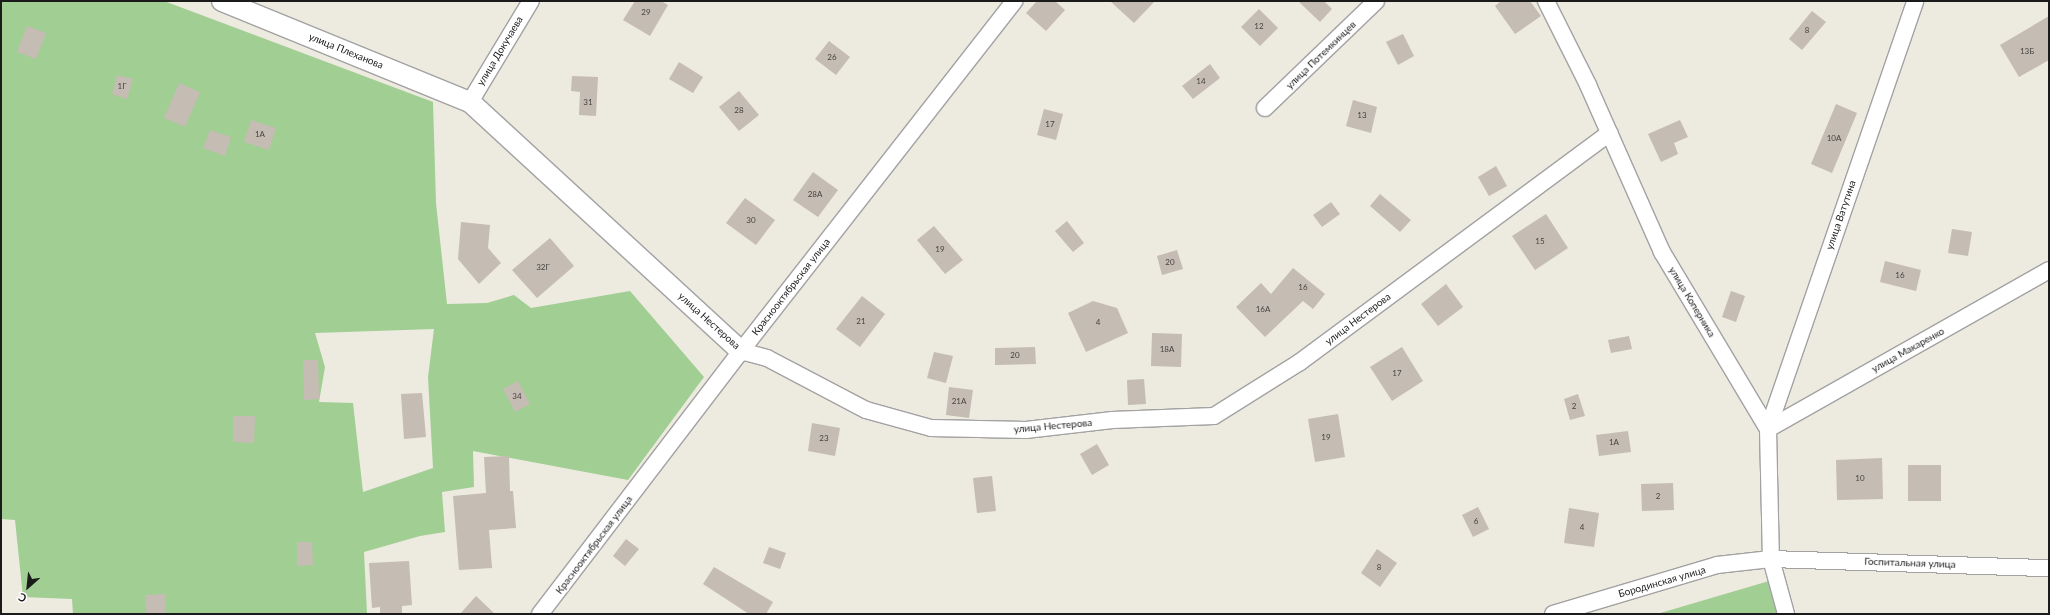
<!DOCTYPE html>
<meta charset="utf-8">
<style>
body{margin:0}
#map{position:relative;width:2050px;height:615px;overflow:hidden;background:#edeae0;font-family:Lato,sans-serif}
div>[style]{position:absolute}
.forest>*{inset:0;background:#a0ce93}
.building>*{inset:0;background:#c5bcb3}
.roads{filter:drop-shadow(1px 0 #a2a2a2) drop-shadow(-1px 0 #a2a2a2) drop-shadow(0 1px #a2a2a2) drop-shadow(0 -1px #a2a2a2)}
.minor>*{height:16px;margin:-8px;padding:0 8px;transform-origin:8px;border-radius:8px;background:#fff}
.tertiary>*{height:20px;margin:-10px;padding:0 10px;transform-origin:10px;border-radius:10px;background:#fff}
span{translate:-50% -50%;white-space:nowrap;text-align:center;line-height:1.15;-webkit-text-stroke:3px #fff;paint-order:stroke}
.number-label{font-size:8px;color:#464341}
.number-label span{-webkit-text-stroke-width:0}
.street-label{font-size:10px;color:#1b1b1b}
.frame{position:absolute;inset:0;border:2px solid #1b1b1b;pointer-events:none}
.north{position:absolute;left:8px;top:567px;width:40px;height:40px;-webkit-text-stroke:3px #fff;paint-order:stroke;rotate:207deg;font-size:11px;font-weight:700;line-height:16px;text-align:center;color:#1b1b1b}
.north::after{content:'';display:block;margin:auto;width:14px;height:18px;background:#1b1b1b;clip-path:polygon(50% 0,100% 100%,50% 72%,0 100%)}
</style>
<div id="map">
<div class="forest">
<div style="clip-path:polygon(evenodd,1px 1px,164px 1px,433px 102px,436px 203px,447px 304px,487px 303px,514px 295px,531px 308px,630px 291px,704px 377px,628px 480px,473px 451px,474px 487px,442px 492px,445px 532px,420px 536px,364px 552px,367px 614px,73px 614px,72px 599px,23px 597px,15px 520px,1px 519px,1px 1px,434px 329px,428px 377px,433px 468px,363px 492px,353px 403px,319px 402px,325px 367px,315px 333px,434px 329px)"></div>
<div style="clip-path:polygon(1769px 581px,1777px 614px,1657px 614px)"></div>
</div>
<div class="building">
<div style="clip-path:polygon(635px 1px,661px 1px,668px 5px,650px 36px,623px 20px)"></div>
<div style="clip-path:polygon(1037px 1px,1055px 1px,1065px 10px,1046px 31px,1026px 13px)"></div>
<div style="clip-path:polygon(1110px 1px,1155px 1px,1134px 23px)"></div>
<div style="clip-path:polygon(1298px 1px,1324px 1px,1332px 9px,1320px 22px)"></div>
<div style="clip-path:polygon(1501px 1px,1530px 1px,1541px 16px,1515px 34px,1495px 6px)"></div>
<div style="clip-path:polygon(1259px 9px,1278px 28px,1260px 46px,1241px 27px)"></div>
<div style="clip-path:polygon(1812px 11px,1826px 22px,1802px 50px,1789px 39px)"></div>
<div style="clip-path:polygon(2049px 16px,2049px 60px,2019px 77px,2000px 45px)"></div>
<div style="clip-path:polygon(27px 26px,46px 33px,36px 59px,17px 52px)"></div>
<div style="clip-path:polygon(1403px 34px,1414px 56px,1398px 65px,1386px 42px)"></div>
<div style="clip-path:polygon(829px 41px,850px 57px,836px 75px,815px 59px)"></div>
<div style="clip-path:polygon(679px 62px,703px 77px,693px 93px,669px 79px)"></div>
<div style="clip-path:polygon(1210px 64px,1220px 78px,1193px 99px,1182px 86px)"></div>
<div style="clip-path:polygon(117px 75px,133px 79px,127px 99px,112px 94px)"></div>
<div style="clip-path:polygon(572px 76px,598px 77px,596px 116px,579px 115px,580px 92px,571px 91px)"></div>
<div style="clip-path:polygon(179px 83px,200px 92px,185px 127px,164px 118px)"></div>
<div style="clip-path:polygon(739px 91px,759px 115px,739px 131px,719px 107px)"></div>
<div style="clip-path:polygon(1353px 100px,1377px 107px,1371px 133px,1346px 126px)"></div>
<div style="clip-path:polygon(1836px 104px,1857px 113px,1832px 173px,1811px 164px)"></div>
<div style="clip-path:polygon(1044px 109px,1063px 114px,1056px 140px,1037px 135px)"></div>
<div style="clip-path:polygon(251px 120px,276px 128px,269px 150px,244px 142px)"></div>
<div style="clip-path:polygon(1680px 120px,1688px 137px,1674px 143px,1678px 154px,1661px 162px,1648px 134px)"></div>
<div style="clip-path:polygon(210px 130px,231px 137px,225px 156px,203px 148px)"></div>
<div style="clip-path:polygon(1496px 166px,1507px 186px,1489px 196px,1478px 177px)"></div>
<div style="clip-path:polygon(813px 172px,838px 190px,818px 217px,793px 200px)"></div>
<div style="clip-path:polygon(1380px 194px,1411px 220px,1400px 232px,1370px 206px)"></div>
<div style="clip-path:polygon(745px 198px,775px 220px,756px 245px,726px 223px)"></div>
<div style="clip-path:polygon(1331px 202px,1340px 214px,1322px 227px,1313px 215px)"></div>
<div style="clip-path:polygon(1546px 214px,1568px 248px,1535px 270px,1512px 236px)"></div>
<div style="clip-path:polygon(1067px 221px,1084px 243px,1073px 252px,1055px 231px)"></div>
<div style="clip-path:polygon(461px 222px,490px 225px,488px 248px,501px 263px,479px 284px,458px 259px)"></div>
<div style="clip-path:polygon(934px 226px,963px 260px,945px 274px,917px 240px)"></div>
<div style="clip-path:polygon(1952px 229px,1972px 232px,1968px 256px,1948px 253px)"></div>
<div style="clip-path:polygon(550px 238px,574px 266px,537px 298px,512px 270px)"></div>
<div style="clip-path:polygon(1177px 250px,1183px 269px,1162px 275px,1157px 256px)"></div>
<div style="clip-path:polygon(1885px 261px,1921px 270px,1916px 291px,1880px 282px)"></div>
<div style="clip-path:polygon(1293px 268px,1325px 294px,1313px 309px,1303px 301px,1265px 337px,1236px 307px,1261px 283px,1271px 294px)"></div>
<div style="clip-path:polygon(1446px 284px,1463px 307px,1438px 326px,1421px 304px)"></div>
<div style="clip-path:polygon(1731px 291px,1745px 296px,1736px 322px,1722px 317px)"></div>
<div style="clip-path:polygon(862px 296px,885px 314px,860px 347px,836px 329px)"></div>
<div style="clip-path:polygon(1093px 301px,1117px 308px,1128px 333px,1086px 352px,1068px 313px)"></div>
<div style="clip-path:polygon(1152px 333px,1182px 334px,1181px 367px,1151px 366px)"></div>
<div style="clip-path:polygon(1629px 336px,1632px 349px,1611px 353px,1608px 340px)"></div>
<div style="clip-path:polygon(1035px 347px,1036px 364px,995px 365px,995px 348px)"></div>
<div style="clip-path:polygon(1402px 347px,1423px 381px,1392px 401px,1370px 367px)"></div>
<div style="clip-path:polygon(934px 352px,953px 356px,946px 383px,927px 378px)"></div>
<div style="clip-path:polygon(303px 360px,318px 360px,319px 399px,304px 400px)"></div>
<div style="clip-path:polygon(1144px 379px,1146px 404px,1128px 405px,1127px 380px)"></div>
<div style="clip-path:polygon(518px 381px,530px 404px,515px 412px,503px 389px)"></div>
<div style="clip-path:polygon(949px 387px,973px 390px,969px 418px,946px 415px)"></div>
<div style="clip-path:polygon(422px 393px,426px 437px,404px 439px,401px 394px)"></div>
<div style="clip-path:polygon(1578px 394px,1585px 416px,1570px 420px,1564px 399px)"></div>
<div style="clip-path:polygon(1338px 414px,1345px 457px,1315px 462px,1308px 419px)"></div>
<div style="clip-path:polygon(233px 416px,255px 416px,254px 443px,233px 442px)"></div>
<div style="clip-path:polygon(812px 423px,840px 428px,835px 456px,808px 451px)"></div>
<div style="clip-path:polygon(1628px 431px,1631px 452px,1599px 456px,1596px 435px)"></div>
<div style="clip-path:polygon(1097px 444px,1109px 465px,1092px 475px,1080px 454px)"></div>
<div style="clip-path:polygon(509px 456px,510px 491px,513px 491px,516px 528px,489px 530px,492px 568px,459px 570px,453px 496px,486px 493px,484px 457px)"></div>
<div style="clip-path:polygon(1882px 458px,1883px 499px,1837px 500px,1836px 460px)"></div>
<div style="clip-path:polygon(1908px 465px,1941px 465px,1941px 501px,1908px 501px)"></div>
<div style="clip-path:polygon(992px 476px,996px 511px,977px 513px,973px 478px)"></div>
<div style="clip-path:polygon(1673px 483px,1674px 510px,1642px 511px,1641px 484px)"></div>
<div style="clip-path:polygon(1478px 507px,1489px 529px,1473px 537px,1462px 515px)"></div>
<div style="clip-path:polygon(1569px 508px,1599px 513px,1594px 547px,1564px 543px)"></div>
<div style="clip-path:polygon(626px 539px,639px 549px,625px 566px,613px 556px)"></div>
<div style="clip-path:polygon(297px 542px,312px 542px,313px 565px,297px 566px)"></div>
<div style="clip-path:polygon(769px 547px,786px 553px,780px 569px,763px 563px)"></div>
<div style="clip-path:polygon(1377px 549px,1397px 563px,1380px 587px,1361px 573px)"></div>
<div style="clip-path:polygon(409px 561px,412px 605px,402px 606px,402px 614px,380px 614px,380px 607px,372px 608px,369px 563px)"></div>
<div style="clip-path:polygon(714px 567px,773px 602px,766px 614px,749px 614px,703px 584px)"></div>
<div style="clip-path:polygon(165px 594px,166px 614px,146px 614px,145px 595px)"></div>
<div style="clip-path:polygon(476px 596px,495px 614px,460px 614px)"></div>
</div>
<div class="roads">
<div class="minor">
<div style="left:1546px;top:1px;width:94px;rotate:63.4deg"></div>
<div style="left:1588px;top:85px;width:183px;rotate:66.1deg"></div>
<div style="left:1662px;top:252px;width:206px;rotate:59.1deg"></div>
<div style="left:1768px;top:429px;width:130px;rotate:88.7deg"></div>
<div style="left:1771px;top:559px;width:57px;rotate:74.7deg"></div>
<div style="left:470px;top:102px;width:118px;rotate:-58.9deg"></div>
<div style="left:1265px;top:108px;width:154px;rotate:-43.9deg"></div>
<div style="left:741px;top:351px;width:27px;rotate:15deg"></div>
<div style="left:767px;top:358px;width:112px;rotate:27.7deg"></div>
<div style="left:866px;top:410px;width:67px;rotate:15.5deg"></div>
<div style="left:931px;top:428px;width:95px;rotate:1.2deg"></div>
<div style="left:1026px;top:430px;width:87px;rotate:-6.6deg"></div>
<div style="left:1112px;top:420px;width:102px;rotate:-2.2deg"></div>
<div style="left:1214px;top:416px;width:102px;rotate:-32.1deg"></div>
<div style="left:1300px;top:362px;width:385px;rotate:-36.5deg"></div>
<div style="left:1768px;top:429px;width:453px;rotate:-71deg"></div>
<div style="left:1768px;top:429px;width:323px;rotate:-29.5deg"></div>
<div style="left:540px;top:614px;width:331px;rotate:-52.6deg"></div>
<div style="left:741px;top:351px;width:444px;rotate:-52deg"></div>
<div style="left:1553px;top:614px;width:171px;rotate:-16.6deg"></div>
<div style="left:1717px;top:565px;width:54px;rotate:-6.3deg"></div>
<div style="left:1771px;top:559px;width:278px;rotate:1.9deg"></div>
</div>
<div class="tertiary">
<div style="left:222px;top:1px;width:268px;rotate:22.2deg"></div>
<div style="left:470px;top:102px;width:368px;rotate:42.6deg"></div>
</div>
</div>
<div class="number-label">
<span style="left:646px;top:13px">29</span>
<span style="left:1259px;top:27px">12</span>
<span style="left:1807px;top:31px">8</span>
<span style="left:2027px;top:52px">13Б</span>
<span style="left:832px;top:58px">26</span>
<span style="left:1201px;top:82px">14</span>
<span style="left:122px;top:87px">1Г</span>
<span style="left:588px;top:103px">31</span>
<span style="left:739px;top:111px">28</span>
<span style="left:1362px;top:116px">13</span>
<span style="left:1050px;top:125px">17</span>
<span style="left:260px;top:135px">1А</span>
<span style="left:1834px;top:139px">10А</span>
<span style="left:815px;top:195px">28А</span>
<span style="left:751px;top:221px">30</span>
<span style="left:1540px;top:242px">15</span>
<span style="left:940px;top:250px">19</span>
<span style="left:1170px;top:263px">20</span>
<span style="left:543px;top:268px">32Г</span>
<span style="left:1900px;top:276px">16</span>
<span style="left:1303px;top:288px">16</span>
<span style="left:1263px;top:310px">16А</span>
<span style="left:861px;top:322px">21</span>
<span style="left:1098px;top:323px">4</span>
<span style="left:1167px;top:350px">18А</span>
<span style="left:1015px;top:356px">20</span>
<span style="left:1397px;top:374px">17</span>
<span style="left:517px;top:397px">34</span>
<span style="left:959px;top:402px">21А</span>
<span style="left:1574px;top:407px">2</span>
<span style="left:1326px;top:438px">19</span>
<span style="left:824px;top:439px">23</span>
<span style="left:1614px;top:443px">1А</span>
<span style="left:1860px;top:479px">10</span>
<span style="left:1658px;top:497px">2</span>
<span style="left:1476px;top:522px">6</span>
<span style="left:1582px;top:528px">4</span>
<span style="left:1379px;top:568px">8</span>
</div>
<div class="street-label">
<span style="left:346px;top:51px;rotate:22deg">улица Плеханова</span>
<span style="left:500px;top:51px;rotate:-59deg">улица Докучаева</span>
<span style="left:1321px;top:55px;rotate:-44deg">улица Потемкинцев</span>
<span style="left:1841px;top:215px;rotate:-71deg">улица Ватутина</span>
<span style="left:791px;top:287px;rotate:-52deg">Краснооктябрьская улица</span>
<span style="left:1692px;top:302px;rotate:59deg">улица Коперника</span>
<span style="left:1358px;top:319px;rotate:-37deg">улица Нестерова</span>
<span style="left:709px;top:321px;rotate:42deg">улица Нестерова</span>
<span style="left:1908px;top:350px;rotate:-29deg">улица Макаренко</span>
<span style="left:1053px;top:426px;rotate:-5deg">улица Нестерова</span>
<span style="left:594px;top:545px;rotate:-53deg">Краснооктябрьская улица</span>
<span style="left:1910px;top:563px;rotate:2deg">Госпитальная улица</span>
<span style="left:1662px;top:582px;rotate:-16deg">Бородинская улица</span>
</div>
<div class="frame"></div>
<div class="north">С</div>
</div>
